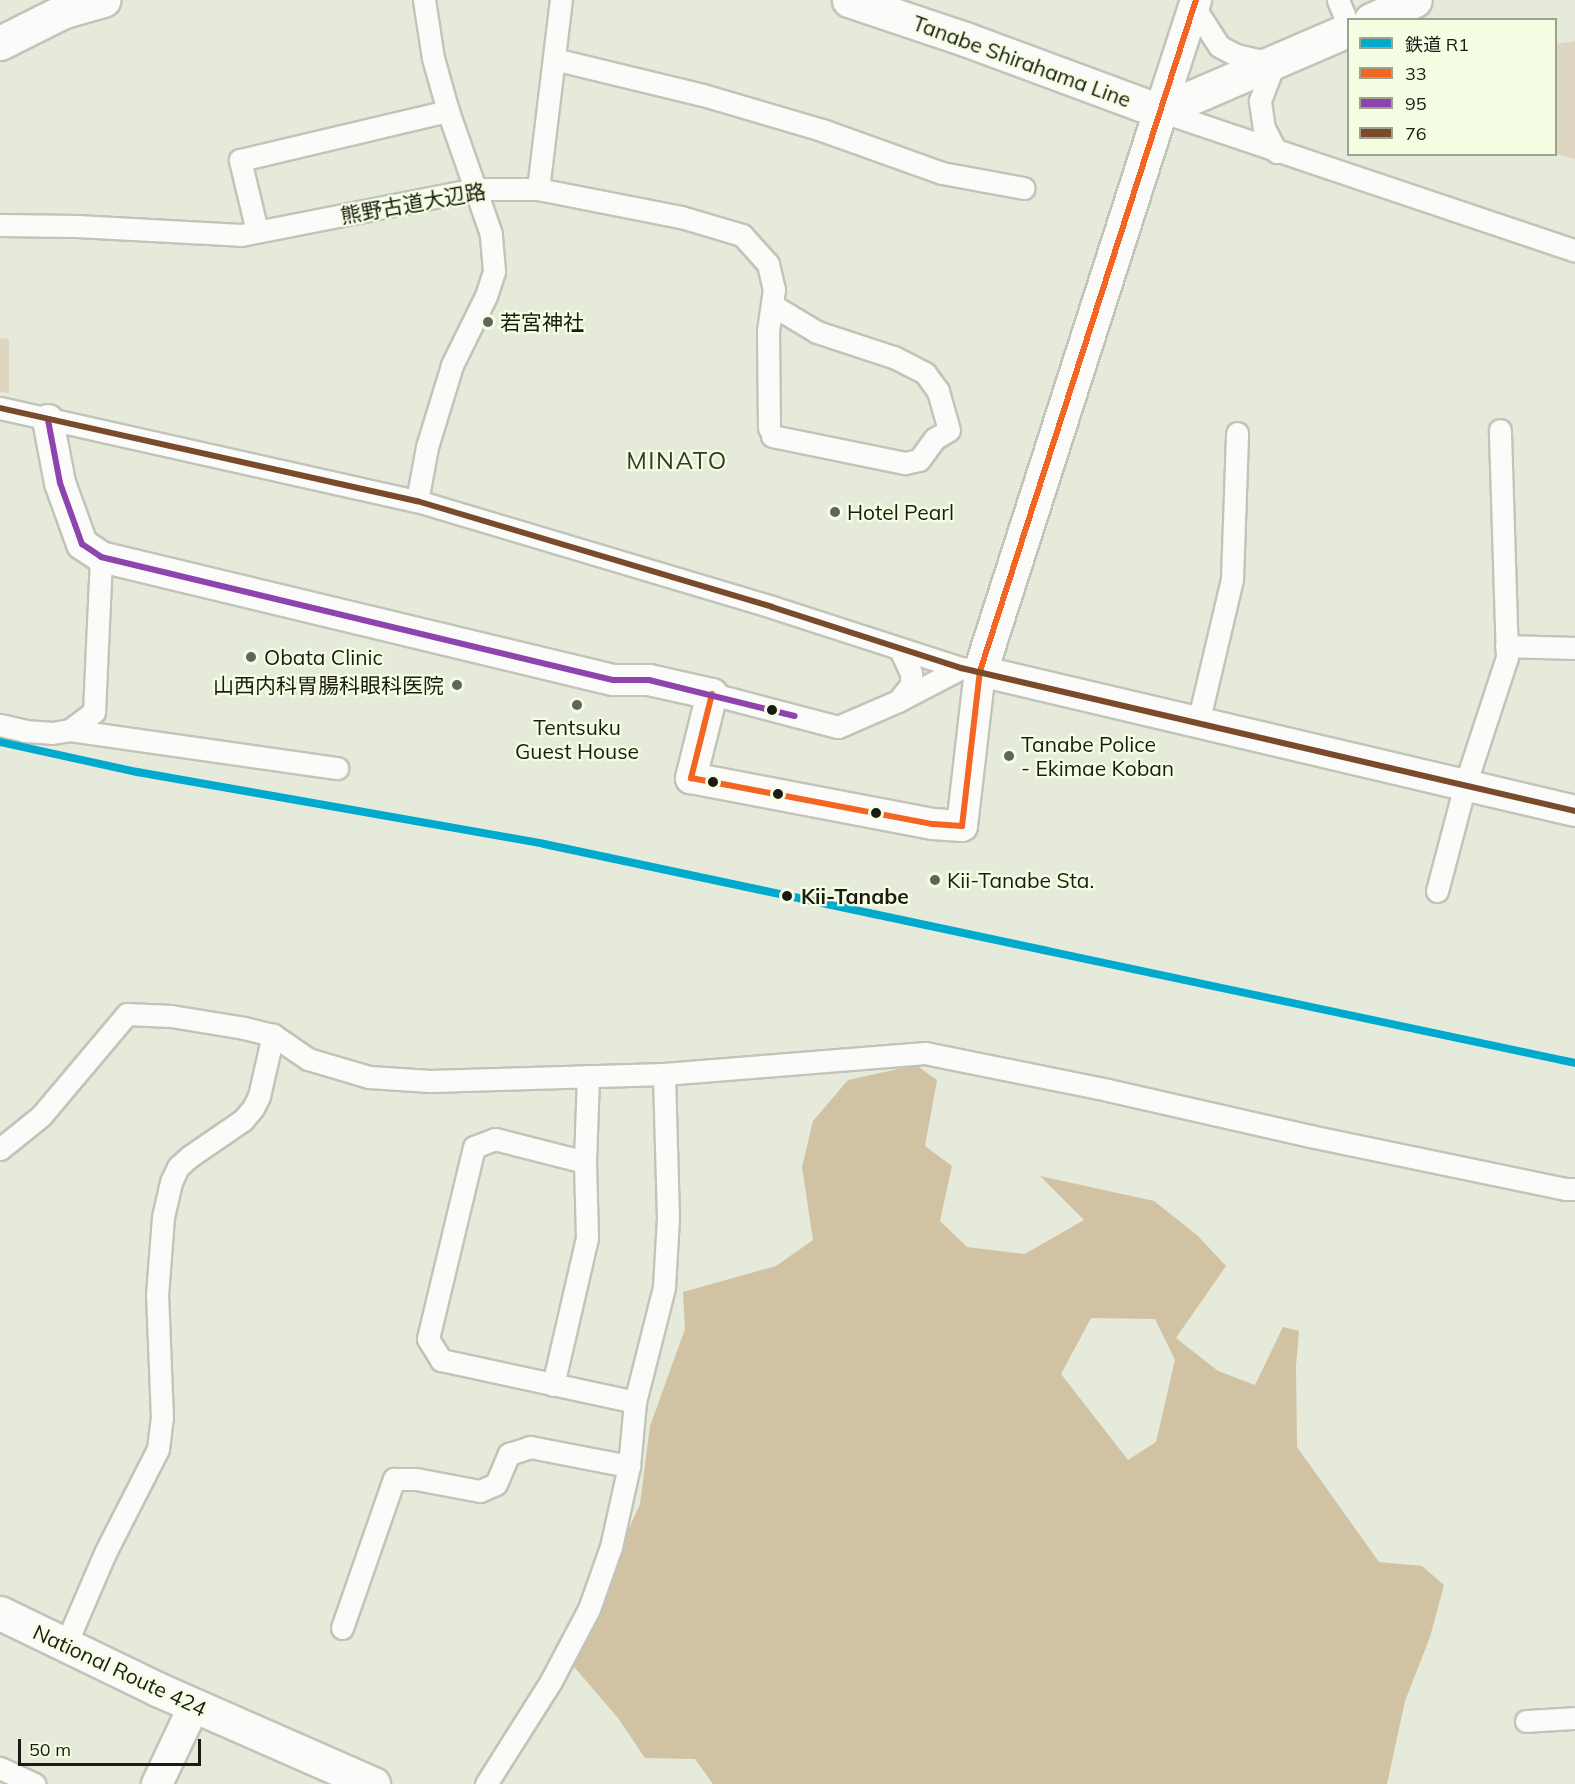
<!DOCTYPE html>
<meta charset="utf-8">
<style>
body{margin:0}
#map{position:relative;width:1575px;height:1784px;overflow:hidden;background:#e5eadb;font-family:Mulish,"Noto Sans JP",sans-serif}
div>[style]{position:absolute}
.green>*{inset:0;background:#ded6c0}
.forest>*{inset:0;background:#d1c2a3}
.roads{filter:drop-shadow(2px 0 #c1c5b9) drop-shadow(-2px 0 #c1c5b9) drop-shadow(0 2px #c1c5b9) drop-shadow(0 -2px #c1c5b9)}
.street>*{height:21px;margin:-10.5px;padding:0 10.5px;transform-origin:10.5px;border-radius:10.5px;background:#fbfcfa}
.secondary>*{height:30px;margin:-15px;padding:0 15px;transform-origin:15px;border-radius:15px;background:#fbfcfa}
.primary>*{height:33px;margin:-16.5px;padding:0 16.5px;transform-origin:16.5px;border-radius:16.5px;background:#fbfcfa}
.highway>*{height:33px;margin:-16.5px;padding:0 16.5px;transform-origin:16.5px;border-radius:16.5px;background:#fbfcfa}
.bus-1>*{height:6px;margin:-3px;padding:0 3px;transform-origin:3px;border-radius:3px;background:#f26522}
.bus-2>*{height:6px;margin:-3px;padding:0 3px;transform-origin:3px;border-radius:3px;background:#8e44ad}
.bus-3>*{height:6px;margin:-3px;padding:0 3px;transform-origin:3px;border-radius:3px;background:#7a4b2a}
.rail-1>*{height:8px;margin:-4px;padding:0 4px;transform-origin:4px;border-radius:4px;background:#00a9ce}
.dots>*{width:16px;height:16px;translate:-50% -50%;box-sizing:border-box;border:3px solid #f5fde2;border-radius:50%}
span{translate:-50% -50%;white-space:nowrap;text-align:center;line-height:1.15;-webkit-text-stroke:4.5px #f5fde2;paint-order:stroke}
.street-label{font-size:21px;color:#1a1c13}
.poi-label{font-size:21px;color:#1a1c13}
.left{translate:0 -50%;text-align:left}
.right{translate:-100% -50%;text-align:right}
.stop-label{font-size:21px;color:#1a1c13;font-weight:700}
.quarter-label{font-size:24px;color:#353b25;letter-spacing:1.5px}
.legend{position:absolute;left:1347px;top:18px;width:210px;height:138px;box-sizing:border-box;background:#f5fde2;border:2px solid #9da38f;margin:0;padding:8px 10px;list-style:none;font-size:18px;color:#1a1c13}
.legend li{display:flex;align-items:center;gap:12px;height:30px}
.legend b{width:30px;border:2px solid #9da38f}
.scale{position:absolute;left:18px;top:1739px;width:183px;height:27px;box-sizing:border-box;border:3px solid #1a1c13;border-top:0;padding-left:8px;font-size:18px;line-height:21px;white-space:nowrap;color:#1a1c13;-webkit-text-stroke:4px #f5fde2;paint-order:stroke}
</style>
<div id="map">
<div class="green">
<div style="clip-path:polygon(1575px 41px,1575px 159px,1556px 154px,1556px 44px)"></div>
<div style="clip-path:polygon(0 338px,9px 339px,9px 393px,0 392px)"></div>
</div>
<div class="forest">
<div style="clip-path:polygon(evenodd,916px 1065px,937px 1080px,925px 1146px,952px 1166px,940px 1221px,967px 1247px,1025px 1254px,1084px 1220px,1040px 1176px,1154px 1201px,1198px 1236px,1226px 1266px,1176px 1338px,1218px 1371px,1255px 1385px,1283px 1327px,1299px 1331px,1296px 1366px,1297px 1447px,1379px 1562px,1422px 1566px,1444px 1585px,1430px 1637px,1405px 1701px,1387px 1784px,713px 1784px,695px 1759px,645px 1758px,618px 1718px,569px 1661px,640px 1504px,650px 1426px,685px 1329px,683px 1292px,776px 1266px,813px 1240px,802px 1167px,813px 1121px,848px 1080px,916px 1065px,1091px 1318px,1155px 1319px,1175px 1360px,1156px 1442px,1128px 1460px,1061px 1374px,1091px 1318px)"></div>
</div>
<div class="roads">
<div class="street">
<div style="left:1338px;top:0;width:27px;rotate:68deg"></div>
<div style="left:1194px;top:7px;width:46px;rotate:57.3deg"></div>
<div style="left:1219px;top:46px;width:19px;rotate:28deg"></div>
<div style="left:1236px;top:55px;width:39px;rotate:13deg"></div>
<div style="left:1274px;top:64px;width:40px;rotate:111deg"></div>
<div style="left:1260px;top:101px;width:27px;rotate:82deg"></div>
<div style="left:1264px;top:128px;width:27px;rotate:63deg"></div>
<div style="left:554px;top:59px;width:153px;rotate:13.6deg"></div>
<div style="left:703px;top:95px;width:124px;rotate:16.4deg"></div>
<div style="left:822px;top:130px;width:127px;rotate:19.7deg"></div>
<div style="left:942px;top:173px;width:83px;rotate:10.4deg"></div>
<div style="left:1160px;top:111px;width:438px;rotate:18.6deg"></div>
<div style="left:538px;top:189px;width:190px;rotate:-83.1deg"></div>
<div style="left:0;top:225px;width:77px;rotate:0.7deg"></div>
<div style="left:77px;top:226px;width:164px;rotate:3.1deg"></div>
<div style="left:241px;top:235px;width:239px;rotate:-11.1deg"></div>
<div style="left:476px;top:189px;width:62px"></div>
<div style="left:538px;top:189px;width:146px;rotate:11.1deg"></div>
<div style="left:681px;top:217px;width:64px;rotate:16.4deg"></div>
<div style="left:742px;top:235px;width:39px;rotate:48deg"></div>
<div style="left:768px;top:264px;width:26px;rotate:77deg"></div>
<div style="left:774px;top:289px;width:42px;rotate:98.1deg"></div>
<div style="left:768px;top:331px;width:97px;rotate:89.4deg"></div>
<div style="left:257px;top:231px;width:73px;rotate:-103.5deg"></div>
<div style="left:240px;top:160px;width:214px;rotate:-13.3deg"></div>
<div style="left:0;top:408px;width:427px;rotate:12.6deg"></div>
<div style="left:417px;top:501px;width:370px;rotate:16.6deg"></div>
<div style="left:772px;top:607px;width:199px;rotate:17.9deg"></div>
<div style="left:961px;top:668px;width:19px;rotate:9deg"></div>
<div style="left:772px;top:436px;width:136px;rotate:11.5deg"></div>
<div style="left:905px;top:463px;width:14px;rotate:-12deg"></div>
<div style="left:919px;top:460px;width:26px;rotate:-54deg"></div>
<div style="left:934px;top:439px;width:17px;rotate:-31deg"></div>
<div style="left:949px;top:430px;width:41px;rotate:-105.8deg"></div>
<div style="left:938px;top:391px;width:22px;rotate:-126deg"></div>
<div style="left:925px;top:373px;width:36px;rotate:-153deg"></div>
<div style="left:893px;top:357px;width:80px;rotate:-161.8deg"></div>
<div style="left:817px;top:332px;width:52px;rotate:-149deg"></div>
<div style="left:417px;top:501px;width:55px;rotate:-79.5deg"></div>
<div style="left:427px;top:447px;width:86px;rotate:-73deg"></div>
<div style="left:452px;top:365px;width:77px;rotate:-63.8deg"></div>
<div style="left:486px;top:296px;width:26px;rotate:-72deg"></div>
<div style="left:494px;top:271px;width:37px;rotate:-95deg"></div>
<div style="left:491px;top:234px;width:130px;rotate:-109.3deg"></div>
<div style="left:448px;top:111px;width:55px;rotate:-105.8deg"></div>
<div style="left:433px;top:58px;width:59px;rotate:-98.8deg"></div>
<div style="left:1506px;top:646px;width:69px;rotate:1.7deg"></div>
<div style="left:712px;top:694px;width:130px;rotate:14.7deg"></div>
<div style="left:838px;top:727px;width:65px;rotate:-23.4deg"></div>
<div style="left:898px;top:701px;width:71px;rotate:-27.6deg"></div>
<div style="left:898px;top:701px;width:21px;rotate:-51deg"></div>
<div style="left:911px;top:685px;width:12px;rotate:-90deg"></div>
<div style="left:911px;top:673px;width:26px;rotate:-115deg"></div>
<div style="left:1198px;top:723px;width:148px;rotate:-76.7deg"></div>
<div style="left:1232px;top:579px;width:146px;rotate:-88deg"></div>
<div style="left:0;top:725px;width:26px;rotate:13deg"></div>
<div style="left:25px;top:731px;width:27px;rotate:4deg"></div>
<div style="left:52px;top:733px;width:18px;rotate:-9deg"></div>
<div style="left:70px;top:730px;width:30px;rotate:-37deg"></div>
<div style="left:94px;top:712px;width:155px;rotate:-87.4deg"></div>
<div style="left:70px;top:730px;width:270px;rotate:8.1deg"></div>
<div style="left:1437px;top:891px;width:110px;rotate:-75.2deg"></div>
<div style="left:1465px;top:785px;width:135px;rotate:-71.8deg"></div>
<div style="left:1507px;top:657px;width:227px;rotate:-91.8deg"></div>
<div style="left:0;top:1149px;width:53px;rotate:-38.8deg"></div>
<div style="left:41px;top:1116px;width:133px;rotate:-49.9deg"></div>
<div style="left:127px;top:1014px;width:44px;rotate:2.6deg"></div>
<div style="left:171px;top:1016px;width:74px;rotate:9.3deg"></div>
<div style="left:244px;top:1028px;width:30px;rotate:14deg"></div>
<div style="left:273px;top:1035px;width:42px;rotate:34.4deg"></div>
<div style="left:308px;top:1059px;width:64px;rotate:16.4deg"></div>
<div style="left:369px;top:1077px;width:61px;rotate:3.8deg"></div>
<div style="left:430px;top:1081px;width:234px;rotate:-1.7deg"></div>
<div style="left:664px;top:1074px;width:262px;rotate:-4.6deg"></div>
<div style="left:925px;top:1053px;width:187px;rotate:11.4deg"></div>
<div style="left:1108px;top:1090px;width:207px;rotate:12.8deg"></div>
<div style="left:1310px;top:1136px;width:261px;rotate:11.7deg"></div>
<div style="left:1566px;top:1189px;width:9px"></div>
<div style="left:585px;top:1162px;width:93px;rotate:-165.7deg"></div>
<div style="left:495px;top:1139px;width:22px;rotate:159deg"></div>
<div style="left:474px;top:1147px;width:197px;rotate:103.5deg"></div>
<div style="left:428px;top:1339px;width:25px;rotate:58deg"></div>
<div style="left:441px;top:1360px;width:198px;rotate:12.2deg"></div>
<div style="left:553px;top:1385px;width:151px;rotate:-77deg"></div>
<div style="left:587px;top:1238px;width:76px;rotate:-91.5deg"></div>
<div style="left:585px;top:1162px;width:86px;rotate:-88deg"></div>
<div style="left:342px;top:1628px;width:158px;rotate:-70.8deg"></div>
<div style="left:394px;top:1479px;width:22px"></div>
<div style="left:416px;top:1479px;width:65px;rotate:10.6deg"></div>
<div style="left:480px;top:1491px;width:17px;rotate:-24deg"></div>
<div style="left:496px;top:1484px;width:33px;rotate:-67deg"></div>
<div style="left:509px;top:1454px;width:22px;rotate:-18deg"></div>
<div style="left:530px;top:1447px;width:101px;rotate:10.9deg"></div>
<div style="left:65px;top:1646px;width:103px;rotate:-66.7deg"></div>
<div style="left:106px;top:1551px;width:114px;rotate:-63deg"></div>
<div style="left:158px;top:1449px;width:31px;rotate:-83deg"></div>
<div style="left:162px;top:1418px;width:123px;rotate:-92.3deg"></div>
<div style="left:157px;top:1295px;width:78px;rotate:-85.6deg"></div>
<div style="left:163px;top:1217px;width:36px;rotate:-77deg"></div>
<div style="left:171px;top:1182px;width:17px;rotate:-65deg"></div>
<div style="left:178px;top:1167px;width:15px;rotate:-42deg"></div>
<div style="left:189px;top:1157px;width:65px;rotate:-34.4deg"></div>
<div style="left:243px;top:1120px;width:16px;rotate:-50deg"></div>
<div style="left:253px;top:1108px;width:13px;rotate:-63deg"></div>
<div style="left:259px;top:1096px;width:63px;rotate:-77.1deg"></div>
<div style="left:1526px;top:1721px;width:49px;rotate:-3.5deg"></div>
<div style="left:0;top:1768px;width:38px;rotate:25deg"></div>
<div style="left:486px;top:1784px;width:122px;rotate:-57.7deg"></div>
<div style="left:551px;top:1681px;width:81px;rotate:-62.2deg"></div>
<div style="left:589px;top:1609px;width:66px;rotate:-70.5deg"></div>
<div style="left:611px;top:1547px;width:83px;rotate:-77.5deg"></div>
<div style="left:629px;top:1466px;width:64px;rotate:-84.6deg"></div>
<div style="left:635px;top:1402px;width:119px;rotate:-75.8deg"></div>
<div style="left:664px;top:1287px;width:69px;rotate:-86.7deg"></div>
<div style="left:668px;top:1218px;width:144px;rotate:-91.6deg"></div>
</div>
<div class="secondary">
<div style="left:1160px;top:111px;width:117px;rotate:-72deg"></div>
<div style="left:48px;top:420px;width:64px;rotate:79.2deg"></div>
<div style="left:60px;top:483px;width:65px;rotate:70.2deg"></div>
<div style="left:82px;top:544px;width:23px;rotate:34deg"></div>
<div style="left:101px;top:557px;width:527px;rotate:13.51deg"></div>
<div style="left:613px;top:680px;width:36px"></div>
<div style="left:649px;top:680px;width:65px;rotate:12.5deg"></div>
<div style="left:712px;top:694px;width:87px;rotate:104deg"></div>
<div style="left:691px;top:778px;width:246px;rotate:10.8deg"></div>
<div style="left:933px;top:824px;width:29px;rotate:4deg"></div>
<div style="left:962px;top:826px;width:156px;rotate:-83.4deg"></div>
<div style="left:980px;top:671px;width:611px;rotate:13.24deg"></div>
<div style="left:157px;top:1784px;width:86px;rotate:-64.6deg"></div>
</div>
<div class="primary">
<div style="left:849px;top:0;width:122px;rotate:18.6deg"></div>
<div style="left:965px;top:39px;width:208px;rotate:20.3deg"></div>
<div style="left:1371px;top:20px;width:48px;rotate:-24.4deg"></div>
<div style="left:0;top:43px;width:72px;rotate:-26.6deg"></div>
<div style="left:64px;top:11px;width:41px;rotate:-15.8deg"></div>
<div style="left:1160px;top:111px;width:205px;rotate:-23.3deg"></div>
<div style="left:980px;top:671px;width:588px;rotate:-72.18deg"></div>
</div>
<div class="highway">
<div style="left:0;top:1613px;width:174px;rotate:25.8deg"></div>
<div style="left:157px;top:1689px;width:236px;rotate:23.7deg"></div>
</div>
</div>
<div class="bus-1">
<div style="left:712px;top:694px;width:87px;rotate:104deg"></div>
<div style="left:691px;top:778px;width:246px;rotate:10.8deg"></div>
<div style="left:933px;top:824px;width:29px;rotate:4deg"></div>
<div style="left:962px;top:826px;width:156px;rotate:-83.4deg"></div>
<div style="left:980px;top:671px;width:705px;rotate:-72.16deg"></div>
</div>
<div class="bus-2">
<div style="left:48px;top:420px;width:64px;rotate:79.2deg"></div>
<div style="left:60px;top:483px;width:65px;rotate:70.2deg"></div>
<div style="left:82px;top:544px;width:23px;rotate:34deg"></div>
<div style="left:101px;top:557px;width:527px;rotate:13.51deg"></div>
<div style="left:613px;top:680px;width:36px"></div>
<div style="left:649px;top:680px;width:150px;rotate:13.9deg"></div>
</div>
<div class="bus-3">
<div style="left:0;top:408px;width:427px;rotate:12.6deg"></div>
<div style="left:417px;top:501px;width:370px;rotate:16.6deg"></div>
<div style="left:772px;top:607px;width:199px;rotate:17.9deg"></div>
<div style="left:961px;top:668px;width:630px;rotate:13.11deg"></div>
</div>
<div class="rail-1">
<div style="left:0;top:742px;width:140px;rotate:12.4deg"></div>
<div style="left:137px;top:772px;width:413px;rotate:10deg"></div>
<div style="left:544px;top:844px;width:1054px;rotate:11.99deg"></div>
</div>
<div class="dots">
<div style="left:488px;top:322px;background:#616459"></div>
<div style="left:835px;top:512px;background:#616459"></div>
<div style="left:251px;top:657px;background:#616459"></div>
<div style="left:457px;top:685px;background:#616459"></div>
<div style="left:577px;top:705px;background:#616459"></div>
<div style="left:772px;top:710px;background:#1a1c13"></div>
<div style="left:1009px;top:756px;background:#616459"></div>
<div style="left:713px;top:782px;background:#1a1c13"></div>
<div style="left:778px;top:794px;background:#1a1c13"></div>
<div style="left:876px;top:813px;background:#1a1c13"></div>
<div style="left:935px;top:880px;background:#616459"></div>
<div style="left:787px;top:896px;background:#1a1c13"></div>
</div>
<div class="street-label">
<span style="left:1022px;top:61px;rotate:20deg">Tanabe Shirahama Line</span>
<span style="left:413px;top:203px;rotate:-10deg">熊野古道大辺路</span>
<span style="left:120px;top:1670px;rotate:25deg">National Route 424</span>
</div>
<div class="poi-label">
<span class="left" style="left:500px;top:322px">若宮神社</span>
<span class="left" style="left:847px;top:512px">Hotel Pearl</span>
<span class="left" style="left:264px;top:657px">Obata Clinic</span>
<span class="right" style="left:444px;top:685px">山西内科胃腸科眼科医院</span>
<span style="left:577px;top:739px">Tentsuku<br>Guest House</span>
<span class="left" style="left:1021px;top:756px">Tanabe Police<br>- Ekimae Koban</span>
<span class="left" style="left:947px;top:880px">Kii-Tanabe Sta.</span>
</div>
<div class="stop-label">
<span class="left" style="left:801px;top:896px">Kii-Tanabe</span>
</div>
<div class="quarter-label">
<span style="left:677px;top:461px">MINATO</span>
</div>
<ul class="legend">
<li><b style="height:8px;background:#00a9ce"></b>鉄道 R1</li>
<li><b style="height:8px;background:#f26522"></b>33</li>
<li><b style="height:8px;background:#8e44ad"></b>95</li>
<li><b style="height:8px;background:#7a4b2a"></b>76</li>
</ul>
<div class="scale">50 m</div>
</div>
